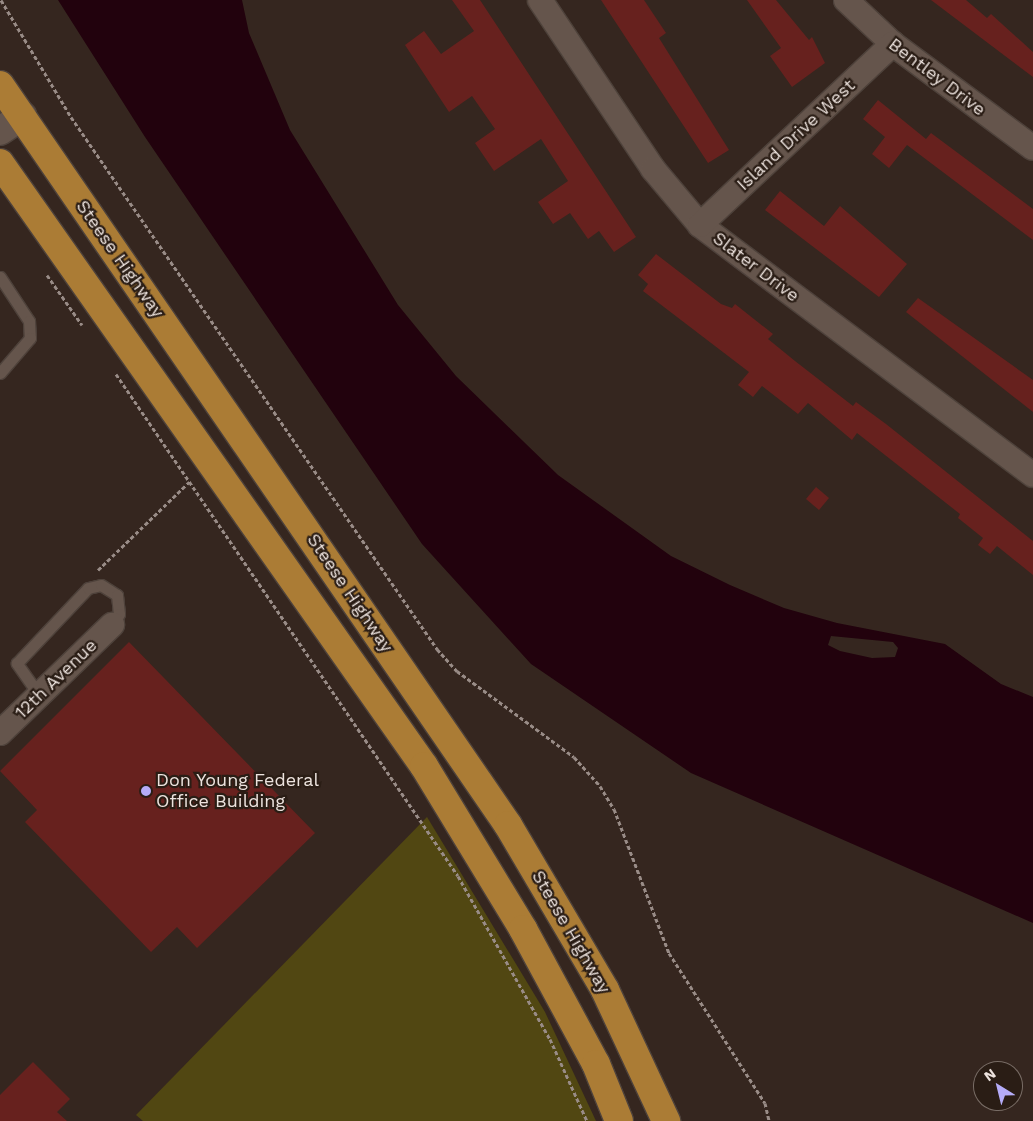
<!DOCTYPE html>
<style>
body{margin:0}
#map{position:relative;width:1033px;height:1121px;overflow:hidden;background:#35261f;font-family:"Work Sans",sans-serif}
div>[style]{position:absolute}
.green>*{inset:0;background:#514712}
.water>*{inset:0;background:#22020d}
.building>*{inset:0;background:#67211e}
.path>*{height:3px;margin-top:-1.5px;transform-origin:0;background:repeating-linear-gradient(90deg,#998c87 0 4px,transparent 0 6.5px)}
.roads{filter:drop-shadow(1px 0 #4e423b) drop-shadow(-1px 0 #4e423b) drop-shadow(0 1px #4e423b) drop-shadow(0 -1px #4e423b)}
.lane>*{height:11px;margin:-5.5px;padding:0 5.5px;transform-origin:5.5px;border-radius:5.5px;background:#65554c}
.street>*{height:24px;margin:-12px;padding:0 12px;transform-origin:12px;border-radius:12px;background:#65554c}
.secondary>*{height:28px;margin:-14px;padding:0 14px;transform-origin:14px;border-radius:14px;background:#65554c}
.highway>*{height:28px;margin:-14px;padding:0 14px;transform-origin:14px;border-radius:14px;background:#ab7c35}
.dots>*{width:14px;height:14px;translate:-50% -50%;box-sizing:border-box;border:2px solid #2a1d15;border-radius:50%}
span{translate:-50% -50%;white-space:nowrap;text-align:center;line-height:1.15;-webkit-text-stroke:4.5px #2a1d15;paint-order:stroke}
.street-label{font-size:18px;color:#ede3de}
.poi-label{font-size:18px;color:#ede3de}
.left{translate:0 -50%;text-align:left}
.north{position:absolute;left:973px;top:1061px;width:50px;height:50px;box-sizing:border-box;background:#2a1d15;border:1px solid #786c65;border-radius:50%;rotate:324deg;font-size:14px;font-weight:700;line-height:20px;text-align:center;color:#ede3de}
.north::after{content:'';display:block;margin:auto;width:18px;height:22px;background:#b5acf8;clip-path:polygon(50% 0,100% 100%,50% 72%,0 100%)}
</style>
<div id="map">
<div class="green">
<div style="clip-path:polygon(427px 817px,545px 1012px,596px 1121px,143px 1121px,136px 1115px)"></div>
</div>
<div class="water">
<div style="clip-path:polygon(evenodd,58px 0,242px 0,249px 33px,290px 130px,398px 305px,456px 376px,558px 475px,671px 556px,730px 585px,784px 608px,837px 623px,945px 644px,1001px 684px,1033px 697px,1033px 923px,691px 773px,531px 664px,422px 544px,145px 137px,58px 0,831px 636px,893px 642px,898px 648px,895px 657px,872px 658px,840px 651px,828px 645px,831px 636px)"></div>
</div>
<div class="building">
<div style="clip-path:polygon(452px 0,480px 0,636px 237px,614px 252px,599px 231px,588px 239px,570px 213px,553px 224px,538px 202px,568px 181px,541px 139px,494px 171px,475px 143px,495px 129px,472px 96px,449px 112px,405px 45px,424px 31px,441px 54px,474px 31px)"></div>
<div style="clip-path:polygon(601px 0,644px 0,666px 33px,659px 38px,729px 150px,708px 163px)"></div>
<div style="clip-path:polygon(747px 0,776px 0,809px 40px,812px 37px,825px 63px,792px 87px,770px 56px,781px 48px)"></div>
<div style="clip-path:polygon(931px 0,966px 0,987px 18px,991px 14px,1033px 52px,1033px 77px)"></div>
<div style="clip-path:polygon(878px 100px,926px 139px,931px 133px,1033px 209px,1033px 240px,907px 145px,889px 168px,872px 154px,885px 137px,863px 119px)"></div>
<div style="clip-path:polygon(780px 191px,824px 226px,840px 206px,907px 264px,879px 297px,765px 210px)"></div>
<div style="clip-path:polygon(656px 254px,721px 304px,732px 308px,735px 304px,773px 334px,768px 339px,795px 361px,853px 406px,856px 402px,886px 424px,1033px 541px,1033px 575px,997px 546px,990px 554px,978px 545px,983px 538px,958px 518px,960px 514px,857px 433px,852px 440px,808px 403px,798px 414px,762px 386px,753px 397px,738px 385px,749px 372px,643px 291px,648px 284px,638px 275px)"></div>
<div style="clip-path:polygon(918px 298px,1033px 380px,1033px 412px,906px 312px)"></div>
<div style="clip-path:polygon(816px 487px,829px 498px,819px 510px,806px 499px)"></div>
<div style="clip-path:polygon(129px 642px,315px 833px,197px 948px,177px 927px,151px 952px,25px 822px,37px 810px,0 771px)"></div>
<div style="clip-path:polygon(33px 1062px,70px 1099px,57px 1112px,67px 1121px,0 1121px,0 1095px)"></div>
</div>
<div class="path">
<div style="left:1px;top:0;width:136px;rotate:59.1deg"></div>
<div style="left:71px;top:117px;width:646px;rotate:55.47deg"></div>
<div style="left:437px;top:649px;width:30px;rotate:48deg"></div>
<div style="left:457px;top:671px;width:145px;rotate:36.3deg"></div>
<div style="left:574px;top:757px;width:39px;rotate:48deg"></div>
<div style="left:600px;top:786px;width:27px;rotate:59deg"></div>
<div style="left:614px;top:809px;width:154px;rotate:69.1deg"></div>
<div style="left:669px;top:953px;width:178px;rotate:57.4deg"></div>
<div style="left:765px;top:1103px;width:18px;rotate:77deg"></div>
<div style="left:47px;top:275px;width:61px;rotate:55deg"></div>
<div style="left:116px;top:374px;width:607px;rotate:55.73deg"></div>
<div style="left:458px;top:876px;width:187px;rotate:60.6deg"></div>
<div style="left:550px;top:1039px;width:90px;rotate:65.7deg"></div>
<div style="left:98px;top:570px;width:127px;rotate:-44deg"></div>
</div>
<div class="roads">
<div class="lane">
<div style="left:0;top:277px;width:53px;rotate:56.6deg"></div>
<div style="left:29px;top:321px;width:17px;rotate:87deg"></div>
<div style="left:30px;top:338px;width:46px;rotate:130.6deg"></div>
<div style="left:39px;top:695px;width:39px;rotate:-125deg"></div>
<div style="left:17px;top:663px;width:103px;rotate:-46.6deg"></div>
<div style="left:88px;top:588px;width:13px;rotate:-13deg"></div>
<div style="left:101px;top:585px;width:19px;rotate:32deg"></div>
<div style="left:117px;top:595px;width:19px;rotate:84deg"></div>
<div style="left:119px;top:614px;width:13px;rotate:122deg"></div>
</div>
<div class="street">
<div style="left:540px;top:0;width:203px;rotate:56.2deg"></div>
<div style="left:653px;top:169px;width:73px;rotate:50deg"></div>
<div style="left:700px;top:225px;width:416px;rotate:36.9deg"></div>
<div style="left:846px;top:0;width:64px;rotate:43.1deg"></div>
<div style="left:893px;top:44px;width:174px;rotate:36.6deg"></div>
<div style="left:700px;top:225px;width:265px;rotate:-43.2deg"></div>
<div style="left:0;top:733px;width:156px;rotate:-44deg"></div>
</div>
<div class="secondary">
<div style="left:0;top:131px;width:27px;rotate:-34deg"></div>
</div>
<div class="highway">
<div style="left:0;top:85px;width:898px;rotate:55.53deg"></div>
<div style="left:508px;top:825px;width:191px;rotate:59.5deg"></div>
<div style="left:605px;top:990px;width:145px;rotate:65deg"></div>
<div style="left:0;top:163px;width:737px;rotate:54.89deg"></div>
<div style="left:424px;top:766px;width:191px;rotate:58.7deg"></div>
<div style="left:523px;top:929px;width:153px;rotate:61.6deg"></div>
<div style="left:596px;top:1064px;width:61px;rotate:68deg"></div>
</div>
</div>
<div class="dots">
<div style="left:146px;top:791px;background:#b5acf8"></div>
</div>
<div class="street-label">
<span style="left:937px;top:77px;rotate:37deg">Bentley Drive</span>
<span style="left:796px;top:135px;rotate:-43deg">Island Drive West</span>
<span style="left:120px;top:259px;rotate:55deg">Steese Highway</span>
<span style="left:756px;top:267px;rotate:37deg">Slater Drive</span>
<span style="left:350px;top:593px;rotate:56deg">Steese Highway</span>
<span style="left:56px;top:679px;rotate:-44deg">12th Avenue</span>
<span style="left:571px;top:932px;rotate:60deg">Steese Highway</span>
</div>
<div class="poi-label">
<span class="left" style="left:156px;top:791px">Don Young Federal<br>Office Building</span>
</div>
<div class="north">N</div>
</div>
